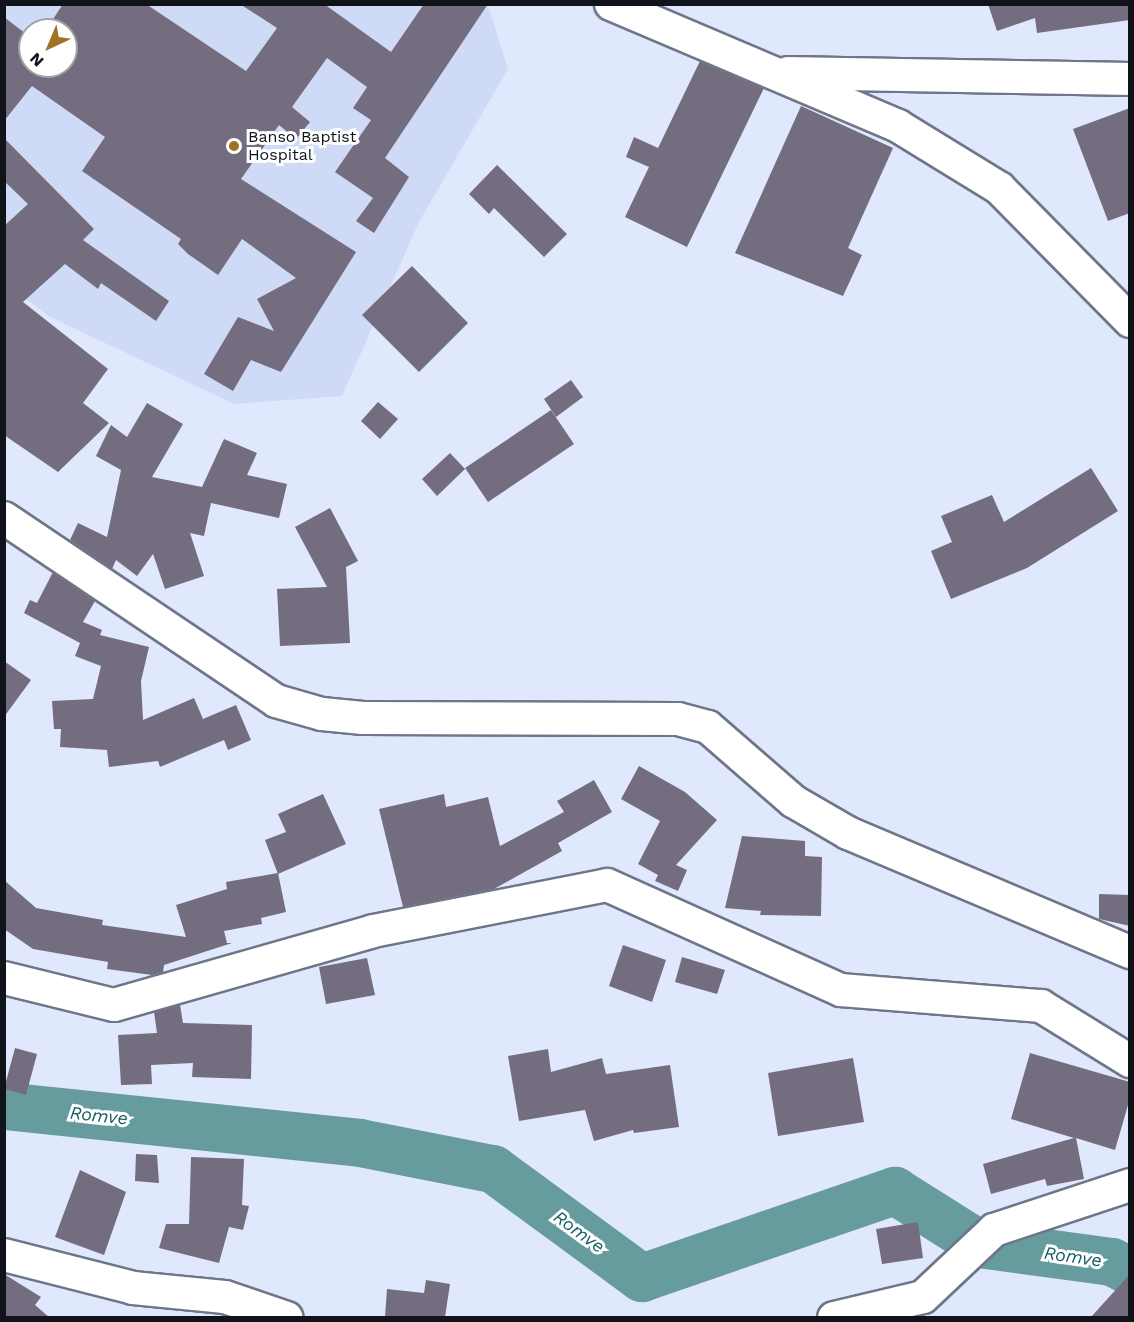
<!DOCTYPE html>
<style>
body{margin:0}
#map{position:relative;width:1134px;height:1322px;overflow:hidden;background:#e0e8fd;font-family:"Work Sans",sans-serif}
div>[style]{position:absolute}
.built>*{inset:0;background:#cfdbf6}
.river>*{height:48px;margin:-24px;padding:0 24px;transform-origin:24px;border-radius:24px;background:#679c9f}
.building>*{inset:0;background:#736d7f}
.roads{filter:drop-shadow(2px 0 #6f7688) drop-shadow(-2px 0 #6f7688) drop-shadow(0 2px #6f7688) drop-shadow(0 -2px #6f7688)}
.minor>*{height:32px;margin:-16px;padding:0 16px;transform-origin:16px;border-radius:16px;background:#fff}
.dots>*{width:16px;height:16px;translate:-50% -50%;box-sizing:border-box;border:3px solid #fff;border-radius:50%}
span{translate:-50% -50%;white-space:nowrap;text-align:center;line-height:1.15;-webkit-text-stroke:6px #fff;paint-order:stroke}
.poi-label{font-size:16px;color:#10131a}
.left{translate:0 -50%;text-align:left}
.water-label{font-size:18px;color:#125e62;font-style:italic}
.frame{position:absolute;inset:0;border:6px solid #10131a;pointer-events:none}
.north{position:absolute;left:18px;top:18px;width:60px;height:60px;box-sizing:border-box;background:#fff;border:2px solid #9fa1a3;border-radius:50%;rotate:224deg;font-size:16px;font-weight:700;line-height:24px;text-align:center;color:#10131a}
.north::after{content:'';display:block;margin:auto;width:21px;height:27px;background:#9f7224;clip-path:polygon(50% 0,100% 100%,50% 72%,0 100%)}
</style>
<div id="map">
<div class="built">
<div style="clip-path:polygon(evenodd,4px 5px,488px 5px,508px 69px,419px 222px,342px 396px,234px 404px,50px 317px,5px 283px,4px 5px,30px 30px,66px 30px,66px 66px,30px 66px,30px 30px)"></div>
</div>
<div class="river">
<div style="left:4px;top:1106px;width:358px;rotate:5.9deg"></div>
<div style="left:360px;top:1143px;width:136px;rotate:11.1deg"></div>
<div style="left:493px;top:1169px;width:185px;rotate:36.2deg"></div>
<div style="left:642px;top:1278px;width:268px;rotate:-19deg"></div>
<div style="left:895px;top:1191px;width:99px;rotate:32.2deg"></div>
<div style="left:979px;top:1244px;width:134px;rotate:7.7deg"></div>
<div style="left:1112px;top:1262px;width:20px;rotate:27deg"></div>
</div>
<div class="building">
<div style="clip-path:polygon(63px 4px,146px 4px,246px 71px,277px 28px,240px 4px,324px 4px,391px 52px,424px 4px,488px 4px,385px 158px,409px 177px,374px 233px,356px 221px,373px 198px,335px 172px,371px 120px,353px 108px,367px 87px,327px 58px,292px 107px,310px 122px,296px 139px,279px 125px,241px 179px,356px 252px,281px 372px,251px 360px,233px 391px,204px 374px,238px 317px,274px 331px,257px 299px,296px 278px,242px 239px,218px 275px,188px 254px,178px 244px,181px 239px,82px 171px,105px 137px,32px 86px,4px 121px,4px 17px,30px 37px,30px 66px,66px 66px,66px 30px,46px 30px)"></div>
<div style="clip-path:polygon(988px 4px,1130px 4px,1130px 20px,1037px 33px,1035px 18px,997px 31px)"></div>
<div style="clip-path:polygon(700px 61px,764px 88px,687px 247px,625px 217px,649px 167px,626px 157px,634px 137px,658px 148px)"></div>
<div style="clip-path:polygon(801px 106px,893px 148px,848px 248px,862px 255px,843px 296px,735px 253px)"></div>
<div style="clip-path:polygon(1130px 108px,1130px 213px,1108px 221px,1073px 129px)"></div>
<div style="clip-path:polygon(4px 138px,94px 229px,83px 240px,169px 301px,156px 321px,101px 283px,98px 289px,65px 264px,23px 302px,108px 369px,83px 403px,109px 423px,58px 472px,4px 435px,4px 226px,28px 204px,4px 181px)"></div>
<div style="clip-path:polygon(497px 165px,567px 234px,544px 257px,494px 208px,489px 214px,469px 194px)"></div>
<div style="clip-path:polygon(412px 266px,468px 323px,419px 372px,362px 315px)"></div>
<div style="clip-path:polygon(571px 380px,583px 397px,556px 417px,544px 399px)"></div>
<div style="clip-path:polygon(378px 402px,398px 419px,380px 439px,361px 421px)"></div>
<div style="clip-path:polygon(147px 403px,183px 424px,152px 477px,202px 487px,224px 439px,257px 453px,247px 475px,287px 484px,279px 518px,211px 503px,204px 536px,190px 533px,204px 576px,165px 589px,153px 554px,137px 576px,116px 560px,112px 569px,70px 540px,78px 523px,107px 537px,121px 470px,96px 456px,111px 425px,127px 437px)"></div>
<div style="clip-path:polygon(551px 410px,574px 444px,488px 502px,465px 468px)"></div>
<div style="clip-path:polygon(450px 453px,465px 469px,437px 496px,422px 479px)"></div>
<div style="clip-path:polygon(1091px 468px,1118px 511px,1027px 568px,951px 599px,931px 551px,952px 542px,941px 516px,992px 495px,1004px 522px)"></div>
<div style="clip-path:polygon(330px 508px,358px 561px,346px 567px,350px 643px,280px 646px,277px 589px,327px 587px,295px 527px)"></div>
<div style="clip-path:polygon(53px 572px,95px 601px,83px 622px,102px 630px,100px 635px,149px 647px,141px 681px,143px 720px,194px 698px,203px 719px,236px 705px,251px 740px,228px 750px,224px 740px,160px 767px,158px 761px,109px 767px,107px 750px,60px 747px,61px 729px,54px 729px,52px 701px,93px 699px,101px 666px,75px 656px,80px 643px,24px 613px,30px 600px,37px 603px)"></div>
<div style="clip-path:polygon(4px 661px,31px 680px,4px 717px)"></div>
<div style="clip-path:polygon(639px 766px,685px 792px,717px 820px,676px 865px,687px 870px,678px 891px,655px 881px,658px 875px,638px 864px,660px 821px,621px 799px)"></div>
<div style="clip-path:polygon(594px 780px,612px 812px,558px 843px,562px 851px,494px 889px,403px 907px,379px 809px,444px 794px,446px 807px,488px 797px,500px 846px,564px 812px,557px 801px)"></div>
<div style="clip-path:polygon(323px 794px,346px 844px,278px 874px,265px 840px,286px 832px,278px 814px)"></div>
<div style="clip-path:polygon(742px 836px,805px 841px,805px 856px,822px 857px,821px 916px,760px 915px,761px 911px,725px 908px)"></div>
<div style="clip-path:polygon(278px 873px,286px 912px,261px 918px,262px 924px,224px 931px,227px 943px,232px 943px,164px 965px,163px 972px,152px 975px,107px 969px,108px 962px,33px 949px,4px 929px,4px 880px,36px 908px,103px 920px,102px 925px,186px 937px,176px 905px,227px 889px,226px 882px)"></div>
<div style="clip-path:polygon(1099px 894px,1130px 895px,1130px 926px,1099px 919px)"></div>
<div style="clip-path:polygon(623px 945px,666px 960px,652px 1002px,609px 986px)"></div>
<div style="clip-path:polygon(682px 957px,725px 970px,717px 994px,675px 982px)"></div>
<div style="clip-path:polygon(367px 958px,375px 995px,326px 1004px,319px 967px)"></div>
<div style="clip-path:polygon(180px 1005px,183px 1023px,252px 1025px,251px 1079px,192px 1077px,193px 1063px,151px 1065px,152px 1084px,121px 1085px,118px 1035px,157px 1033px,154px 1012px)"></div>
<div style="clip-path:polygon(15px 1048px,37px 1054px,26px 1095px,4px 1089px)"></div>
<div style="clip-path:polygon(548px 1049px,551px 1072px,602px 1058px,606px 1074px,670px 1065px,679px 1127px,634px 1133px,633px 1130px,594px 1141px,585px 1110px,519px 1121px,508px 1056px)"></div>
<div style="clip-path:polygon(1030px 1053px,1130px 1082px,1130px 1098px,1115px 1150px,1076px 1138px,1084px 1179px,1047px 1186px,1045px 1179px,991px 1194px,983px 1164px,1074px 1138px,1011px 1119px)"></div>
<div style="clip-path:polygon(853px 1058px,864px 1122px,778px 1136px,768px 1073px)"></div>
<div style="clip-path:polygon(136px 1154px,157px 1155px,159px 1183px,135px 1181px)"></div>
<div style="clip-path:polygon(191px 1157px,244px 1159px,242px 1205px,249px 1206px,243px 1230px,229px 1227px,219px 1263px,159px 1248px,166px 1224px,189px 1224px)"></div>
<div style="clip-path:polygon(80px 1170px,126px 1192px,104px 1255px,55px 1237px)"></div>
<div style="clip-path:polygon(918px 1222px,923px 1258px,882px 1264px,876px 1229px)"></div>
<div style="clip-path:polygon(4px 1274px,41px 1297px,35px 1305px,49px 1317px,4px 1317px)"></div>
<div style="clip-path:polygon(1130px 1274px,1130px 1317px,1091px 1317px)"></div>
<div style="clip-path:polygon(426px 1280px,450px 1284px,445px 1317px,385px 1317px,387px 1289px,424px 1293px)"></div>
</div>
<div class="roads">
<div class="minor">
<div style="left:611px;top:4px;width:312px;rotate:23deg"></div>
<div style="left:898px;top:126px;width:119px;rotate:31.5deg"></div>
<div style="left:999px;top:188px;width:187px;rotate:45.4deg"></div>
<div style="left:788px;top:73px;width:342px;rotate:1deg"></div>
<div style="left:4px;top:518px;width:328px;rotate:33.9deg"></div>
<div style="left:276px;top:701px;width:48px;rotate:15.8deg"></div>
<div style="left:322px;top:714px;width:41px;rotate:5.6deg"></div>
<div style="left:363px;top:718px;width:315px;rotate:0.2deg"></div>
<div style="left:678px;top:719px;width:31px;rotate:15deg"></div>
<div style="left:708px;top:727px;width:113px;rotate:41deg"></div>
<div style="left:793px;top:801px;width:64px;rotate:30.2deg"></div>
<div style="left:848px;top:833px;width:306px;rotate:22.9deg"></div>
<div style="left:4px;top:978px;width:113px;rotate:13.8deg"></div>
<div style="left:114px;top:1005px;width:269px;rotate:-15.9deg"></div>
<div style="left:373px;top:931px;width:238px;rotate:-11.1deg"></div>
<div style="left:607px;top:885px;width:256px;rotate:24.2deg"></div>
<div style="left:841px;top:990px;width:201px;rotate:4.6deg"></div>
<div style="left:1041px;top:1006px;width:105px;rotate:31.7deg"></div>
<div style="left:4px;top:1255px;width:133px;rotate:14.3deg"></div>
<div style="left:133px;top:1288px;width:92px;rotate:5.6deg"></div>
<div style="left:225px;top:1297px;width:65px;rotate:18.7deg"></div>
<div style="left:834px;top:1318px;width:91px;rotate:-13.3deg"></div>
<div style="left:923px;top:1297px;width:98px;rotate:-43.3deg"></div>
<div style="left:994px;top:1230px;width:143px;rotate:-18.3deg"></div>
</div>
</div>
<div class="dots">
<div style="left:234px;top:146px;background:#9f7224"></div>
</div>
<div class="poi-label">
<span class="left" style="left:248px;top:146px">Banso Baptist<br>Hospital</span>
</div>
<div class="water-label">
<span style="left:99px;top:1116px;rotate:6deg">Romve</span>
<span style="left:579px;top:1232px;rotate:36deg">Romve</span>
<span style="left:1073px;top:1257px;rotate:8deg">Romve</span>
</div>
<div class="frame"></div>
<div class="north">N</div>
</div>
